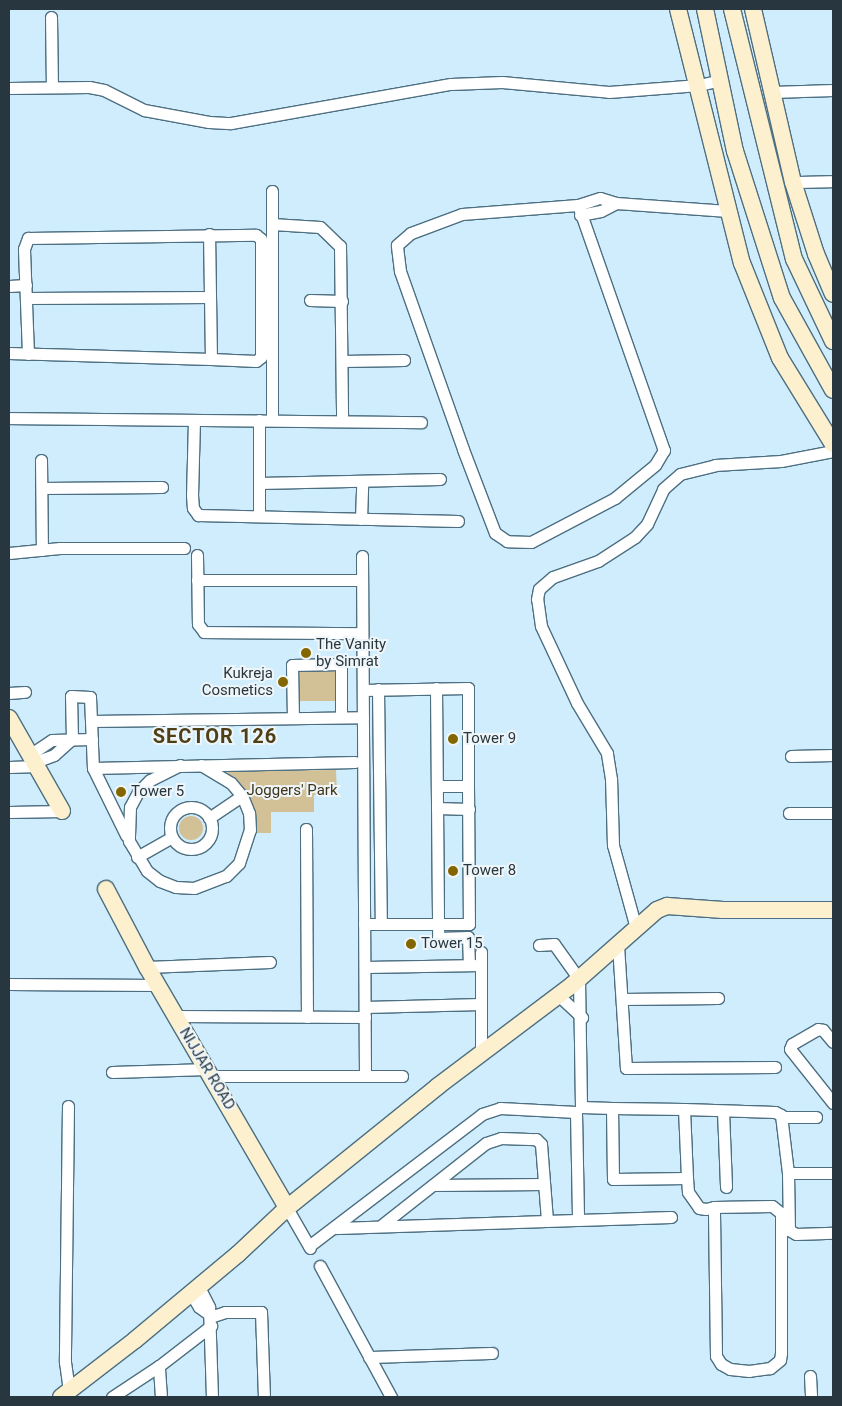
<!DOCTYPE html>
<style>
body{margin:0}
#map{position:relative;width:842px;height:1406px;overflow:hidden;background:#cfedfd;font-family:Roboto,sans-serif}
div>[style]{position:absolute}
.green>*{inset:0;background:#d2c197}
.round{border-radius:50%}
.roads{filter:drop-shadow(1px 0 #4d6f81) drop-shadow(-1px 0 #4d6f81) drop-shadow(0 1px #4d6f81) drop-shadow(0 -1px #4d6f81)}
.street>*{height:11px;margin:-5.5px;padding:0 5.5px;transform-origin:5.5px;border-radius:5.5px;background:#fff}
.street>.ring{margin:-5.5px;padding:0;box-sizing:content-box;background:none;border:11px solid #fff;border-radius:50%}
.secondary>*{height:16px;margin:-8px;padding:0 8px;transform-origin:8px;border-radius:8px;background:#fdf0cf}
.dots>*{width:14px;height:14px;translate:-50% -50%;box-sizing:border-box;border:2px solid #eff6fa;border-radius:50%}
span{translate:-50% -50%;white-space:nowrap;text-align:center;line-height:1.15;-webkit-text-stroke:4px #eff6fa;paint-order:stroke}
.poi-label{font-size:15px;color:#28373f}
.left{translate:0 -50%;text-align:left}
.right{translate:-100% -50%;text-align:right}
.park-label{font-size:15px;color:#3f3417}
.street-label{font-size:15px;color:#28373f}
.district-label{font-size:20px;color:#4e3f17;font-weight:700;letter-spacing:1px}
.frame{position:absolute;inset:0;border:10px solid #28373f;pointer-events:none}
</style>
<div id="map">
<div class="green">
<div style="clip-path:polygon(341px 664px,341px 701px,292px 701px,292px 665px)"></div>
<div style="clip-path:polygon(336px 770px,337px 795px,314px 795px,314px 812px,271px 812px,271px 833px,252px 833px,250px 798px,226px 771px)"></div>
<div class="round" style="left:179px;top:816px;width:24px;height:24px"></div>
</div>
<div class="roads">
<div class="street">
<div style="left:51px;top:17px;width:69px;rotate:89.2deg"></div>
<div style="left:9px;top:88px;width:80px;rotate:-0.7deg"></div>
<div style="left:89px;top:87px;width:15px;rotate:11deg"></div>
<div style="left:104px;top:90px;width:45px;rotate:26.6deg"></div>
<div style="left:144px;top:110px;width:66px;rotate:10.5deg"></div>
<div style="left:209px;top:122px;width:22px;rotate:3deg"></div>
<div style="left:231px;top:123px;width:223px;rotate:-10.1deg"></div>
<div style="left:451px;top:84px;width:51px;rotate:-2.2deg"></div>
<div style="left:502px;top:82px;width:107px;rotate:5.3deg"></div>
<div style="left:609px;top:92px;width:90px;rotate:-4.4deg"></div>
<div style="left:699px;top:85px;width:22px;rotate:-13deg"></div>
<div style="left:772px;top:92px;width:61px;rotate:-1.9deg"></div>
<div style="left:793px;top:182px;width:40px;rotate:-1.4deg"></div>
<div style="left:272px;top:191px;width:229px;rotate:90deg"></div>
<div style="left:578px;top:205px;width:260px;rotate:70.7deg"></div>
<div style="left:664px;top:450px;width:17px;rotate:121deg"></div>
<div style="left:655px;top:465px;width:52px;rotate:140.5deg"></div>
<div style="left:615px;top:498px;width:95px;rotate:152.4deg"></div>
<div style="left:531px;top:542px;width:24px;rotate:-178deg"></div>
<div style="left:507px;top:541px;width:14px;rotate:-146deg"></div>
<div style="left:495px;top:533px;width:90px;rotate:-110.9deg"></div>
<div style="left:463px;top:449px;width:189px;rotate:-109.5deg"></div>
<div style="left:400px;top:271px;width:26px;rotate:-97deg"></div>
<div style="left:397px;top:245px;width:18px;rotate:-41deg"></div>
<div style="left:411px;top:233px;width:54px;rotate:-20.4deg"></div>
<div style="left:462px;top:214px;width:116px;rotate:-4.4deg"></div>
<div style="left:578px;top:205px;width:23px;rotate:-18deg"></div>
<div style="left:600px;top:198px;width:17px;rotate:17deg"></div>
<div style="left:616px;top:203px;width:112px;rotate:4.1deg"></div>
<div style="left:580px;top:215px;width:21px;rotate:-11deg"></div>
<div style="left:601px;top:211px;width:17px;rotate:-28deg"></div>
<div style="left:272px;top:224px;width:48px;rotate:3.6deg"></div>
<div style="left:320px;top:227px;width:28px;rotate:44deg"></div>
<div style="left:340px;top:246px;width:175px;rotate:89.3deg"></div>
<div style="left:9px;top:286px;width:17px;rotate:-3deg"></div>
<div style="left:26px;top:298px;width:184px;rotate:-0.3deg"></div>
<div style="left:310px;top:300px;width:32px;rotate:2deg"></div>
<div style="left:9px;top:353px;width:202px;rotate:1.7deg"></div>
<div style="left:211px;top:359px;width:125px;rotate:-90.9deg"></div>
<div style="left:28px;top:354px;width:105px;rotate:-92.2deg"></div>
<div style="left:24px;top:249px;width:12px;rotate:-70deg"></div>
<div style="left:28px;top:238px;width:228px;rotate:-0.8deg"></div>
<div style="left:256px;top:235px;width:6px;rotate:39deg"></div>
<div style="left:261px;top:239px;width:118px;rotate:90deg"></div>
<div style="left:261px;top:357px;width:6px;rotate:141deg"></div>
<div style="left:256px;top:361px;width:45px;rotate:-177.5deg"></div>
<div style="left:342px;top:361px;width:62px;rotate:-0.9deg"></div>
<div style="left:9px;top:418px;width:412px;rotate:0.6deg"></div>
<div style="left:194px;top:420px;width:75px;rotate:91.5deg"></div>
<div style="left:192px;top:495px;width:13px;rotate:86deg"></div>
<div style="left:193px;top:508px;width:9px;rotate:54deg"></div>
<div style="left:198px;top:515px;width:260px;rotate:1.3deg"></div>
<div style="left:41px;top:460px;width:90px;rotate:89.4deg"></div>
<div style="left:259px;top:483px;width:181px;rotate:-1.3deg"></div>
<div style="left:42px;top:488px;width:120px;rotate:-0.5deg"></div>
<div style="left:259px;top:516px;width:96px;rotate:-90deg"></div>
<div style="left:361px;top:519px;width:38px;rotate:-88deg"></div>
<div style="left:9px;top:553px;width:51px;rotate:-5.6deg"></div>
<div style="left:60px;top:548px;width:124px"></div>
<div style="left:197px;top:555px;width:69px;rotate:89.2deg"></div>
<div style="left:198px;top:624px;width:10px;rotate:53deg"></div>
<div style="left:204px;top:632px;width:158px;rotate:0.4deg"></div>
<div style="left:362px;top:556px;width:520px;rotate:89.67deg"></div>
<div style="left:197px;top:580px;width:165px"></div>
<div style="left:436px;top:688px;width:250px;rotate:89.5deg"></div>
<div style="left:438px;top:938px;width:30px;rotate:-2deg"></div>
<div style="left:468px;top:937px;width:28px;rotate:88deg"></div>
<div style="left:378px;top:689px;width:235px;rotate:89.3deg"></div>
<div style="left:363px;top:690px;width:105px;rotate:-1.1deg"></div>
<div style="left:468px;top:688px;width:98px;rotate:90deg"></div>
<div style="left:468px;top:786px;width:138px;rotate:89.6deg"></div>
<div style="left:469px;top:924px;width:105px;rotate:180deg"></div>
<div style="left:9px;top:693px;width:16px;rotate:-4deg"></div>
<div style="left:293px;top:718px;width:53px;rotate:-91.1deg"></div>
<div style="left:292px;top:665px;width:49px;rotate:-1.2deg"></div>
<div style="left:341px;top:664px;width:53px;rotate:90deg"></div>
<div style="left:92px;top:721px;width:271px;rotate:-0.8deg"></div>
<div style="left:31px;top:754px;width:25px;rotate:-34deg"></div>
<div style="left:52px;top:740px;width:40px;rotate:-1.4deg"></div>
<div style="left:791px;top:756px;width:42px;rotate:-1.4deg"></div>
<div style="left:35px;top:762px;width:20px;rotate:-20deg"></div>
<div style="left:54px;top:755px;width:24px;rotate:-42deg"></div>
<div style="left:72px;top:739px;width:43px;rotate:-91.3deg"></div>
<div style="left:71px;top:696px;width:19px;rotate:3deg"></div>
<div style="left:90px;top:697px;width:71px;rotate:87.6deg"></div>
<div style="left:93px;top:768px;width:75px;rotate:63.8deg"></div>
<div style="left:180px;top:765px;width:34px;rotate:153deg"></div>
<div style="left:150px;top:780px;width:17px;rotate:135deg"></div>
<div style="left:138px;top:792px;width:17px;rotate:118deg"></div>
<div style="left:130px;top:807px;width:34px;rotate:92deg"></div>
<div style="left:129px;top:841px;width:35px;rotate:59deg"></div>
<div style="left:147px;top:871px;width:16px;rotate:38deg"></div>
<div style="left:160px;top:881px;width:17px;rotate:21deg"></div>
<div style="left:176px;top:887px;width:18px;rotate:3deg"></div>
<div style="left:194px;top:888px;width:34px;rotate:-21deg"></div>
<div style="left:226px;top:876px;width:18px;rotate:-45deg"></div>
<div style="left:239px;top:863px;width:35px;rotate:-72deg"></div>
<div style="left:250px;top:830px;width:17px;rotate:-93deg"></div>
<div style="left:249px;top:813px;width:18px;rotate:-112deg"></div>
<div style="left:242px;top:796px;width:17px;rotate:-130deg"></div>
<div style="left:231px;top:783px;width:35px;rotate:-149deg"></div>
<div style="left:9px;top:767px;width:29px;rotate:-2deg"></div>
<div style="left:93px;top:768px;width:262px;rotate:-1.3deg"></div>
<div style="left:437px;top:786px;width:31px"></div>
<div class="ring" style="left:170px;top:807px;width:31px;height:31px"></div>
<div style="left:437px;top:808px;width:32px;rotate:2deg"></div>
<div style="left:9px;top:812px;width:53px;rotate:-1.1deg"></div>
<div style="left:789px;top:813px;width:44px"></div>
<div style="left:209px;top:818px;width:40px;rotate:-34deg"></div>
<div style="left:306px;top:829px;width:188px;rotate:89.7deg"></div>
<div style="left:137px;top:857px;width:40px;rotate:-29.7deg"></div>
<div style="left:636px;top:928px;width:86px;rotate:-105.5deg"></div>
<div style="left:613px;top:845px;width:66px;rotate:-91.7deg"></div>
<div style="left:611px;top:779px;width:26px;rotate:-99deg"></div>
<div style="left:607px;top:753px;width:58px;rotate:-121deg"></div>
<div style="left:577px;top:703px;width:85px;rotate:-115.1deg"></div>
<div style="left:541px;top:626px;width:27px;rotate:-98deg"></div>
<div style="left:537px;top:599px;width:10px;rotate:-79deg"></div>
<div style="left:539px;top:589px;width:18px;rotate:-41deg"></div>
<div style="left:553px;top:577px;width:48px;rotate:-19.6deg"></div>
<div style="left:598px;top:561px;width:44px;rotate:-33deg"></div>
<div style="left:635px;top:537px;width:18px;rotate:-47deg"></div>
<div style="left:647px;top:524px;width:38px;rotate:-65deg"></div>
<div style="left:663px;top:489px;width:23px;rotate:-41deg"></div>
<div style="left:680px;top:474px;width:36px;rotate:-14deg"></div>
<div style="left:715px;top:465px;width:66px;rotate:-3.5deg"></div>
<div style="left:781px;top:461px;width:53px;rotate:-10.9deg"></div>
<div style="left:539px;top:945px;width:15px;rotate:-4deg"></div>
<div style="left:554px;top:944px;width:43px;rotate:54.5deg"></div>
<div style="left:579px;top:979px;width:128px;rotate:89.1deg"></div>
<div style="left:581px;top:1107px;width:31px;rotate:2deg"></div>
<div style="left:612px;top:1108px;width:72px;rotate:0.8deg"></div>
<div style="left:684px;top:1109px;width:69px;rotate:87.5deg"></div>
<div style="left:687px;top:1178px;width:74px;rotate:179.2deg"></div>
<div style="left:613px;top:1179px;width:71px;rotate:-90.8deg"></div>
<div style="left:618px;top:945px;width:123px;rotate:86.3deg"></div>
<div style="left:626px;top:1068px;width:149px;rotate:-0.4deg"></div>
<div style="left:147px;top:967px;width:123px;rotate:-2.3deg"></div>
<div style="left:365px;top:967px;width:116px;rotate:-1deg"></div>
<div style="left:9px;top:984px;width:148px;rotate:0.4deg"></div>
<div style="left:558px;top:995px;width:33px;rotate:43deg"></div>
<div style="left:622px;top:999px;width:96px;rotate:-0.6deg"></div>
<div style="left:365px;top:1007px;width:116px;rotate:-1.5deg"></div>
<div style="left:176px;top:1016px;width:189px;rotate:0.3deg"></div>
<div style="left:833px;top:1042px;width:16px;rotate:-130deg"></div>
<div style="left:823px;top:1030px;width:5px;rotate:-169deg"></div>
<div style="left:818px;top:1029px;width:30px;rotate:150deg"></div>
<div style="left:792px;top:1044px;width:5px;rotate:112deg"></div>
<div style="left:790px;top:1049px;width:69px;rotate:51.5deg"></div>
<div style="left:481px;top:1054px;width:102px;rotate:-90deg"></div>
<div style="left:112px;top:1072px;width:96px;rotate:-1.8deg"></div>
<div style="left:213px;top:1076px;width:189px"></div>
<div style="left:68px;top:1106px;width:256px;rotate:90.7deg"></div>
<div style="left:65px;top:1362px;width:29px;rotate:82deg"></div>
<div style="left:684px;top:1109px;width:91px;rotate:1.9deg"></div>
<div style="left:775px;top:1112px;width:7px;rotate:27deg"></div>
<div style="left:781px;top:1115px;width:58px;rotate:83.1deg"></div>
<div style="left:788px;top:1173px;width:57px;rotate:89deg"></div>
<div style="left:789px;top:1230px;width:8px;rotate:30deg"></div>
<div style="left:796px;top:1234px;width:37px;rotate:-2deg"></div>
<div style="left:723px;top:1111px;width:76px;rotate:87.7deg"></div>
<div style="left:783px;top:1117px;width:33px"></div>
<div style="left:788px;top:1173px;width:45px"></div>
<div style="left:687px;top:1178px;width:14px;rotate:86deg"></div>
<div style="left:688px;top:1192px;width:19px;rotate:55deg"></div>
<div style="left:699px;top:1208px;width:7px;rotate:8deg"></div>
<div style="left:706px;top:1209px;width:8px;rotate:-14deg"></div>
<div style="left:714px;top:1207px;width:58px;rotate:-1deg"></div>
<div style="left:772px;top:1206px;width:11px;rotate:38deg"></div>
<div style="left:781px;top:1213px;width:140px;rotate:90deg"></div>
<div style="left:781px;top:1353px;width:7px;rotate:98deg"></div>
<div style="left:780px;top:1360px;width:13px;rotate:141deg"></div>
<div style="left:770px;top:1368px;width:21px;rotate:172deg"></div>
<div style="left:749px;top:1371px;width:19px;rotate:-174deg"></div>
<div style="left:730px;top:1369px;width:10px;rotate:-151deg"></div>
<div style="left:721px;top:1364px;width:9px;rotate:-122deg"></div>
<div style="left:716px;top:1356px;width:149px;rotate:-90.8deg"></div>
<div style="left:433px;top:1185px;width:111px;rotate:-0.5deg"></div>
<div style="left:287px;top:1208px;width:46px;rotate:60.1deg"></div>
<div style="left:578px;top:1220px;width:93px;rotate:-1.8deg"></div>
<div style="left:383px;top:1224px;width:131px;rotate:-38.2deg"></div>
<div style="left:486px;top:1143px;width:16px;rotate:-18deg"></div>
<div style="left:501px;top:1138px;width:35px;rotate:2deg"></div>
<div style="left:536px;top:1139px;width:7px;rotate:45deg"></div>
<div style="left:541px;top:1144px;width:77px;rotate:85.5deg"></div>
<div style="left:309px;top:1246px;width:218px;rotate:-37.3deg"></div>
<div style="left:482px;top:1114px;width:19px;rotate:-18deg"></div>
<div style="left:500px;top:1108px;width:76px;rotate:3deg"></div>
<div style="left:576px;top:1112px;width:108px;rotate:88.9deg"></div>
<div style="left:578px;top:1220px;width:242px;rotate:178.1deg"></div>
<div style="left:320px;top:1266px;width:149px;rotate:61.5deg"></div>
<div style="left:198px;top:1285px;width:25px;rotate:63deg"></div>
<div style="left:209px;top:1307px;width:90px;rotate:88.1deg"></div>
<div style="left:190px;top:1292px;width:17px;rotate:59deg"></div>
<div style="left:199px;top:1307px;width:12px;rotate:35deg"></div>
<div style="left:210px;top:1317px;width:16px;rotate:-18deg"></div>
<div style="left:225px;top:1312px;width:36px"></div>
<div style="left:261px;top:1312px;width:85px;rotate:88deg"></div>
<div style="left:369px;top:1357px;width:123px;rotate:-1.9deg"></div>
<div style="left:810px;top:1376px;width:21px;rotate:87deg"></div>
<div style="left:112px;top:1397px;width:56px;rotate:-33.4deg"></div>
<div style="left:161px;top:1397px;width:31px;rotate:-94deg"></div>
<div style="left:159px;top:1366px;width:66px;rotate:-37.6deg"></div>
</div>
<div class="secondary">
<div style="left:678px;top:9px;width:262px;rotate:75.9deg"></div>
<div style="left:742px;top:263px;width:102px;rotate:68.2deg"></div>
<div style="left:780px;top:358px;width:101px;rotate:58.4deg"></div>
<div style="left:705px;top:9px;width:145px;rotate:78.1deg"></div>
<div style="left:735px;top:151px;width:154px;rotate:72.3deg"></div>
<div style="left:782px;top:298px;width:105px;rotate:61deg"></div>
<div style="left:732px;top:9px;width:258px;rotate:76.1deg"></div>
<div style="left:794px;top:259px;width:91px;rotate:64.6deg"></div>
<div style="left:753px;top:9px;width:178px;rotate:77deg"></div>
<div style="left:793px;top:182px;width:76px;rotate:72.3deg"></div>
<div style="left:816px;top:254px;width:43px;rotate:67deg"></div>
<div style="left:9px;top:718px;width:107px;rotate:60.3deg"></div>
<div style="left:106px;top:889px;width:88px;rotate:62.3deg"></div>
<div style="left:147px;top:967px;width:279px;rotate:59.8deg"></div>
<div style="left:61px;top:1397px;width:93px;rotate:-37.6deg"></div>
<div style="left:135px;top:1340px;width:134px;rotate:-39.9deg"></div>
<div style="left:238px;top:1254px;width:67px;rotate:-43.2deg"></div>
<div style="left:287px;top:1208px;width:194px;rotate:-38.9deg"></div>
<div style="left:438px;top:1086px;width:168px;rotate:-37deg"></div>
<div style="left:572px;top:985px;width:113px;rotate:-41.4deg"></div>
<div style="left:657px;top:910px;width:11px;rotate:-22deg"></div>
<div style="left:667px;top:906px;width:56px;rotate:4.1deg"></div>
<div style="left:723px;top:910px;width:110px"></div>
</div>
</div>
<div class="dots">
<div style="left:306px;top:653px;background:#846600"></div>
<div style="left:283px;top:682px;background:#846600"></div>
<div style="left:453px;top:739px;background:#846600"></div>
<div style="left:121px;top:792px;background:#846600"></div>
<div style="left:453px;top:871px;background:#846600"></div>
<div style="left:411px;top:944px;background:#846600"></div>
</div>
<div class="poi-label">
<span class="left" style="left:316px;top:653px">The Vanity<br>by Simrat</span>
<span class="right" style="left:273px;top:682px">Kukreja<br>Cosmetics</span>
<span class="left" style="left:463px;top:739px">Tower 9</span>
<span class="left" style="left:131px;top:792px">Tower 5</span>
<span class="left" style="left:463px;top:871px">Tower 8</span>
<span class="left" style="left:421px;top:944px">Tower 15</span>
</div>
<div class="park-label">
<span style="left:292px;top:791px">Joggers' Park</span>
</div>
<div class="street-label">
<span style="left:207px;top:1069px;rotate:59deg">NIJJAR ROAD</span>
</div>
<div class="district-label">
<span style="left:215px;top:736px">SECTOR 126</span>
</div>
<div class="frame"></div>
</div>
